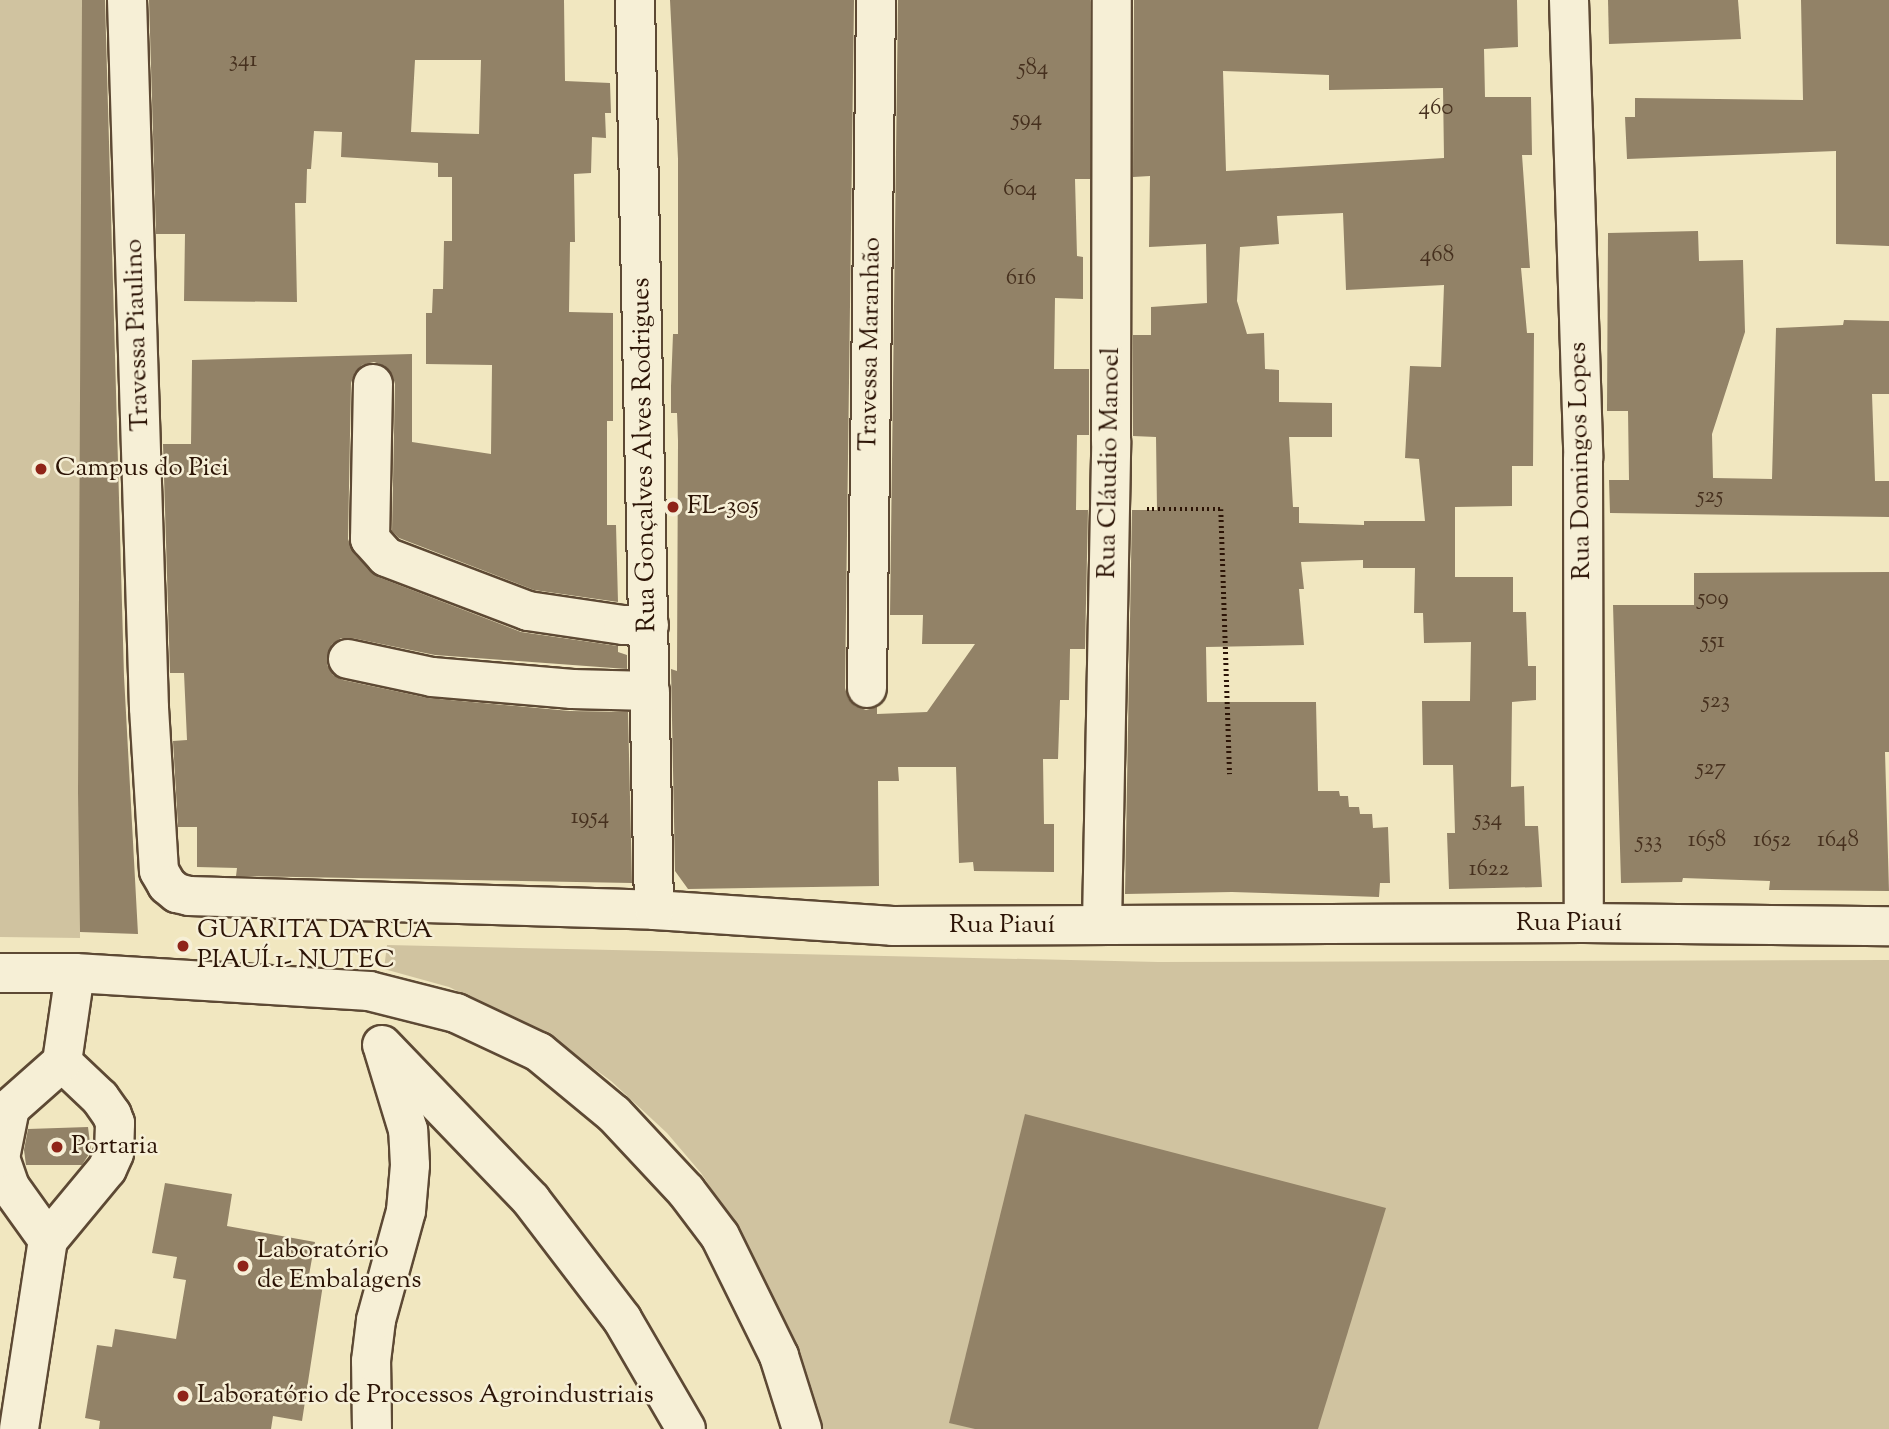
<!DOCTYPE html>
<meta charset="utf-8">
<style>
body{margin:0}
#map{position:relative;width:1889px;height:1429px;overflow:hidden;background:#f1e7c0;font-family:"Sorts Mill Goudy",serif}
div>[style]{position:absolute}
.green>*{inset:0;background:#d0c3a0}
.building>*{inset:0;background:#928267}
.path>*{height:4.5px;margin-top:-2.25px;transform-origin:0;background:repeating-linear-gradient(90deg,#2c1406 0 2px,transparent 0 5.5px)}
.roads{filter:drop-shadow(2px 0 #5d4934) drop-shadow(-2px 0 #5d4934) drop-shadow(0 2px #5d4934) drop-shadow(0 -2px #5d4934)}
.minor>*{height:38px;margin:-19px;padding:0 19px;transform-origin:19px;border-radius:19px;background:#f6efd6}
.dots>*{width:19px;height:19px;translate:-50% -50%;box-sizing:border-box;border:4px solid #f6efd6;border-radius:50%}
span{translate:-50% -50%;white-space:nowrap;text-align:center;line-height:1.15;-webkit-text-stroke:5px #f6efd6;paint-order:stroke}
.number-label{font-size:23px;color:#46301e}
.number-label span{-webkit-text-stroke-width:0}
.street-label{font-size:26px;color:#2c1406}
.poi-label{font-size:26px;color:#2c1406}
.left{translate:0 -50%;text-align:left}
</style>
<div id="map">
<div class="green">
<div style="clip-path:polygon(0 0,83px 0,80px 938px,0 937px)"></div>
<div style="clip-path:polygon(387px 945px,1158px 962px,1889px 960px,1889px 1429px,819px 1429px,756px 1264px,730px 1217px,701px 1173px,667px 1133px,611px 1081px,549px 1036px,449px 987px,384px 969px)"></div>
</div>
<div class="building">
<div style="clip-path:polygon(82px 0,105px 0,124px 676px,138px 934px,80px 932px,78px 792px)"></div>
<div style="clip-path:polygon(evenodd,149px 0,564px 0,565px 81px,610px 83px,611px 113px,605px 113px,606px 138px,592px 137px,591px 173px,574px 174px,575px 242px,570px 242px,569px 312px,613px 313px,613px 421px,607px 421px,607px 525px,616px 525px,618px 602px,534px 590px,399px 538px,392px 531px,395px 384px,392px 374px,385px 366px,374px 362px,362px 365px,355px 372px,351px 383px,348px 539px,354px 554px,378px 577px,521px 632px,618px 646px,618px 652px,627px 655px,627px 669px,435px 655px,352px 638px,341px 638px,332px 644px,327px 655px,327px 665px,333px 675px,343px 680px,428px 698px,570px 711px,628px 712px,632px 883px,236px 876px,237px 868px,197px 867px,197px 827px,178px 827px,173px 741px,187px 740px,184px 673px,170px 673px,163px 444px,191px 444px,192px 360px,412px 354px,412px 442px,491px 454px,492px 365px,426px 364px,426px 313px,432px 313px,433px 289px,443px 289px,444px 241px,452px 241px,452px 177px,438px 177px,438px 163px,341px 157px,342px 132px,314px 131px,311px 169px,307px 169px,306px 203px,295px 203px,297px 302px,184px 301px,185px 234px,156px 234px,149px 0,415px 60px,481px 60px,479px 134px,411px 132px,415px 60px)"></div>
<div style="clip-path:polygon(670px 0,854px 0,845px 688px,848px 698px,855px 706px,866px 710px,877px 707px,877px 714px,927px 712px,975px 644px,922px 644px,923px 615px,890px 615px,898px 0,1090px 0,1090px 179px,1075px 179px,1077px 256px,1083px 257px,1083px 299px,1055px 298px,1054px 369px,1089px 369px,1089px 435px,1077px 435px,1076px 510px,1088px 510px,1085px 649px,1070px 649px,1069px 700px,1060px 700px,1058px 759px,1043px 759px,1044px 824px,1054px 824px,1054px 872px,974px 871px,973px 862px,959px 863px,956px 767px,898px 767px,899px 781px,878px 781px,879px 886px,688px 889px,675px 871px,671px 669px,677px 671px,678px 441px,677px 413px,671px 413px,671px 386px,673px 334px,678px 334px,678px 159px)"></div>
<div style="clip-path:polygon(evenodd,1134px 0,1517px 0,1518px 47px,1484px 49px,1485px 97px,1531px 97px,1532px 155px,1522px 155px,1530px 268px,1521px 268px,1527px 333px,1534px 333px,1533px 466px,1512px 466px,1512px 506px,1455px 507px,1455px 577px,1513px 577px,1513px 612px,1526px 612px,1528px 666px,1536px 666px,1536px 700px,1512px 702px,1511px 787px,1524px 786px,1525px 826px,1538px 826px,1542px 887px,1449px 889px,1447px 833px,1455px 833px,1453px 765px,1423px 765px,1422px 701px,1470px 701px,1471px 642px,1424px 643px,1423px 613px,1414px 613px,1415px 568px,1363px 568px,1363px 560px,1301px 562px,1304px 589px,1299px 589px,1304px 645px,1206px 647px,1207px 702px,1316px 702px,1318px 791px,1339px 791px,1340px 796px,1348px 796px,1349px 807px,1359px 807px,1360px 814px,1372px 814px,1373px 828px,1388px 827px,1390px 883px,1380px 883px,1379px 897px,1232px 892px,1125px 894px,1132px 510px,1157px 510px,1156px 437px,1133px 436px,1133px 335px,1151px 335px,1151px 307px,1207px 303px,1206px 244px,1149px 247px,1150px 176px,1133px 177px,1134px 0,1223px 71px,1329px 75px,1329px 90px,1443px 88px,1444px 158px,1226px 171px,1223px 71px,1134px 0,1343px 213px,1346px 290px,1444px 285px,1441px 367px,1410px 366px,1405px 458px,1419px 459px,1425px 521px,1364px 521px,1364px 525px,1299px 523px,1299px 507px,1293px 507px,1289px 437px,1332px 437px,1332px 403px,1279px 402px,1279px 370px,1265px 369px,1264px 333px,1247px 334px,1237px 301px,1240px 247px,1279px 244px,1277px 216px,1343px 213px)"></div>
<div style="clip-path:polygon(1608px 0,1738px 0,1741px 39px,1609px 44px)"></div>
<div style="clip-path:polygon(1801px 0,1889px 0,1889px 246px,1836px 244px,1836px 151px,1627px 159px,1625px 117px,1635px 117px,1635px 98px,1803px 100px)"></div>
<div style="clip-path:polygon(1698px 231px,1699px 261px,1743px 260px,1745px 332px,1712px 434px,1713px 478px,1772px 479px,1776px 328px,1843px 325px,1844px 320px,1889px 321px,1889px 394px,1872px 394px,1875px 481px,1889px 481px,1889px 517px,1610px 513px,1609px 480px,1629px 480px,1628px 411px,1607px 411px,1608px 233px)"></div>
<div style="clip-path:polygon(1889px 572px,1889px 752px,1885px 752px,1889px 891px,1769px 890px,1770px 881px,1683px 878px,1682px 882px,1621px 883px,1613px 605px,1694px 605px,1694px 573px)"></div>
<div style="clip-path:polygon(1025px 1114px,1386px 1208px,1318px 1429px,975px 1429px,949px 1423px)"></div>
<div style="clip-path:polygon(88px 1127px,91px 1151px,82px 1165px,26px 1165px,24px 1150px,28px 1129px)"></div>
<div style="clip-path:polygon(165px 1183px,232px 1194px,227px 1226px,315px 1242px,309px 1275px,324px 1278px,302px 1421px,273px 1416px,271px 1429px,99px 1429px,100px 1421px,85px 1418px,97px 1345px,112px 1347px,115px 1329px,176px 1339px,186px 1280px,173px 1278px,177px 1257px,152px 1253px)"></div>
</div>
<div class="path">
<div style="left:1147px;top:509px;width:74px"></div>
<div style="left:1221px;top:509px;width:265px;rotate:88.1deg"></div>
</div>
<div class="roads">
<div class="minor">
<div style="left:127px;top:0;width:708px;rotate:88.22deg"></div>
<div style="left:149px;top:708px;width:163px;rotate:86.5deg"></div>
<div style="left:159px;top:871px;width:16px;rotate:60deg"></div>
<div style="left:167px;top:885px;width:13px;rotate:39deg"></div>
<div style="left:177px;top:893px;width:12px;rotate:14deg"></div>
<div style="left:189px;top:896px;width:465px;rotate:1.7deg"></div>
<div style="left:654px;top:910px;width:239px;rotate:3.8deg"></div>
<div style="left:892px;top:926px;width:692px;rotate:-0.25deg"></div>
<div style="left:1584px;top:923px;width:305px;rotate:0.6deg"></div>
<div style="left:635px;top:0;width:910px;rotate:88.8deg"></div>
<div style="left:1569px;top:0;width:458px;rotate:88.2deg"></div>
<div style="left:1583px;top:458px;width:465px;rotate:89.9deg"></div>
<div style="left:373px;top:384px;width:155px;rotate:91.1deg"></div>
<div style="left:370px;top:539px;width:24px;rotate:48deg"></div>
<div style="left:386px;top:557px;width:152px;rotate:20.8deg"></div>
<div style="left:528px;top:611px;width:96px;rotate:8.4deg"></div>
<div style="left:623px;top:625px;width:26px"></div>
<div style="left:348px;top:659px;width:86px;rotate:12.1deg"></div>
<div style="left:432px;top:677px;width:141px;rotate:4.9deg"></div>
<div style="left:572px;top:689px;width:78px;rotate:1.5deg"></div>
<div style="left:867px;top:688px;width:688px;rotate:-89.25deg"></div>
<div style="left:1102px;top:925px;width:484px;rotate:-88.9deg"></div>
<div style="left:1111px;top:441px;width:441px;rotate:-89.9deg"></div>
<div style="left:0;top:973px;width:75px"></div>
<div style="left:75px;top:973px;width:295px;rotate:3.5deg"></div>
<div style="left:369px;top:991px;width:90px;rotate:14.2deg"></div>
<div style="left:456px;top:1013px;width:92px;rotate:25.2deg"></div>
<div style="left:539px;top:1052px;width:97px;rotate:39.6deg"></div>
<div style="left:614px;top:1114px;width:105px;rotate:46.9deg"></div>
<div style="left:686px;top:1191px;width:56px;rotate:52.9deg"></div>
<div style="left:720px;top:1236px;width:134px;rotate:63.8deg"></div>
<div style="left:779px;top:1356px;width:77px;rotate:72.5deg"></div>
<div style="left:382px;top:1045px;width:215px;rotate:46.1deg"></div>
<div style="left:531px;top:1200px;width:150px;rotate:52.6deg"></div>
<div style="left:622px;top:1319px;width:127px;rotate:59.8deg"></div>
<div style="left:48px;top:1240px;width:92px;rotate:-50.3deg"></div>
<div style="left:107px;top:1169px;width:17px;rotate:-66deg"></div>
<div style="left:114px;top:1153px;width:30px;rotate:-88deg"></div>
<div style="left:115px;top:1123px;width:9px;rotate:-111deg"></div>
<div style="left:112px;top:1115px;width:21px;rotate:-125deg"></div>
<div style="left:100px;top:1098px;width:52px;rotate:-136.5deg"></div>
<div style="left:19px;top:1429px;width:191px;rotate:-81.3deg"></div>
<div style="left:48px;top:1240px;width:65px;rotate:-125.6deg"></div>
<div style="left:10px;top:1187px;width:31px;rotate:-109deg"></div>
<div style="left:0;top:1158px;width:51px;rotate:-78.7deg"></div>
<div style="left:10px;top:1108px;width:69px;rotate:-41.5deg"></div>
<div style="left:62px;top:1062px;width:90px;rotate:-81.7deg"></div>
<div style="left:372px;top:1429px;width:68px;rotate:-90.8deg"></div>
<div style="left:371px;top:1361px;width:41px;rotate:-83deg"></div>
<div style="left:376px;top:1320px;width:113px;rotate:-74.6deg"></div>
<div style="left:406px;top:1211px;width:46px;rotate:-85deg"></div>
<div style="left:410px;top:1165px;width:35px;rotate:-93deg"></div>
<div style="left:408px;top:1130px;width:83px;rotate:-106.9deg"></div>
</div>
</div>
<div class="dots">
<div style="left:41px;top:469px;background:#8f2418"></div>
<div style="left:673px;top:507px;background:#8f2418"></div>
<div style="left:183px;top:946px;background:#8f2418"></div>
<div style="left:57px;top:1147px;background:#8f2418"></div>
<div style="left:243px;top:1266px;background:#8f2418"></div>
<div style="left:183px;top:1396px;background:#8f2418"></div>
</div>
<div class="number-label">
<span style="left:243px;top:61px">341</span>
<span style="left:1033px;top:69px">584</span>
<span style="left:1436px;top:109px">460</span>
<span style="left:1027px;top:120px">594</span>
<span style="left:1020px;top:190px">604</span>
<span style="left:1437px;top:256px">468</span>
<span style="left:1021px;top:279px">616</span>
<span style="left:1710px;top:497px">525</span>
<span style="left:1713px;top:599px">509</span>
<span style="left:1713px;top:642px">551</span>
<span style="left:1716px;top:702px">523</span>
<span style="left:1711px;top:769px">527</span>
<span style="left:590px;top:818px">1954</span>
<span style="left:1488px;top:820px">534</span>
<span style="left:1707px;top:841px">1658</span>
<span style="left:1772px;top:841px">1652</span>
<span style="left:1838px;top:841px">1648</span>
<span style="left:1649px;top:842px">533</span>
<span style="left:1489px;top:870px">1622</span>
</div>
<div class="street-label">
<span style="left:138px;top:335px;rotate:-92deg">Travessa Piaulino</span>
<span style="left:871px;top:344px;rotate:-89deg">Travessa Maranhão</span>
<span style="left:645px;top:455px;rotate:-91deg">Rua Gonçalves Alves Rodrigues</span>
<span style="left:1581px;top:461px;rotate:-91deg">Rua Domingos Lopes</span>
<span style="left:1110px;top:463px;rotate:-89deg">Rua Cláudio Manoel</span>
<span style="left:1569px;top:924px">Rua Piauí</span>
<span style="left:1002px;top:926px">Rua Piauí</span>
</div>
<div class="poi-label">
<span class="left" style="left:55px;top:469px">Campus do Pici</span>
<span class="left" style="left:687px;top:507px">FL-305</span>
<span class="left" style="left:197px;top:946px">GUARITA DA RUA<br>PIAUÍ 1- NUTEC</span>
<span class="left" style="left:71px;top:1147px">Portaria</span>
<span class="left" style="left:257px;top:1266px">Laboratório<br>de Embalagens</span>
<span class="left" style="left:197px;top:1396px">Laboratório de Processos Agroindustriais</span>
</div>
</div>
